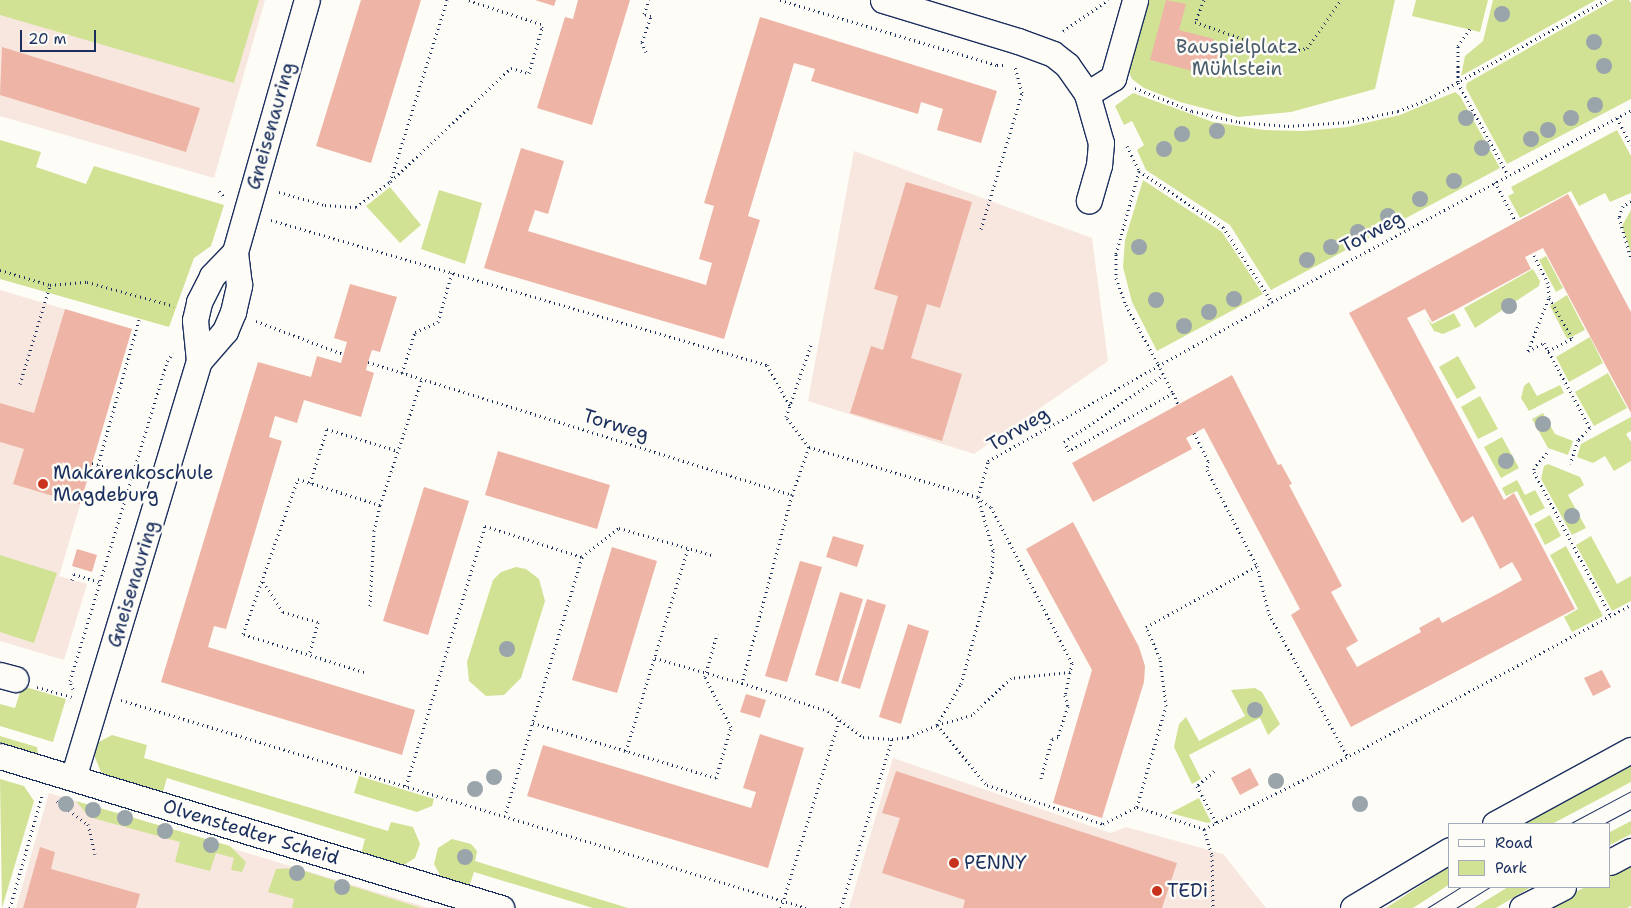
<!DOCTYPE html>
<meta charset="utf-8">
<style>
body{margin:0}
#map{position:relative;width:1631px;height:908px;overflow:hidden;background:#fdfcf7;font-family:"Shantell Sans",sans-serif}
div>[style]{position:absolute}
.built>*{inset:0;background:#f8e7df}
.green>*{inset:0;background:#d2e295}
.building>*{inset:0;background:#eeb5a6}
.path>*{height:3px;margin-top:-1.5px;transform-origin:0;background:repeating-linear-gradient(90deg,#1b2f5e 0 1px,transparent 0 5px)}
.roads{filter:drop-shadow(1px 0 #1b2f5e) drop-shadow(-1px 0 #1b2f5e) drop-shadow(0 1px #1b2f5e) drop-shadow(0 -1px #1b2f5e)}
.minor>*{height:25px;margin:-12.5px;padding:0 12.5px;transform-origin:12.5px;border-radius:12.5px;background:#fdfcf7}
.tram>*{height:1px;margin:-0.5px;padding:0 0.5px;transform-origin:0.5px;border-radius:0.5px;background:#1b2f5e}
.trees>*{width:16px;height:16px;margin:-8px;border-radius:50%;background:#9aa4ab}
.dots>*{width:14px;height:14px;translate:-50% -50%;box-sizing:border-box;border:2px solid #fdfcf7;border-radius:50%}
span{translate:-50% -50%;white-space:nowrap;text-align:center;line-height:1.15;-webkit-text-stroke:5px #fdfcf7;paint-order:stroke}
.park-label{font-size:19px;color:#495c6c}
.street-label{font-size:19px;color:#1b2f5e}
.poi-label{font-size:19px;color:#1b2f5e}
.left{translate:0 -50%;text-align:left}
.legend{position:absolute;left:1448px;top:823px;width:162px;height:65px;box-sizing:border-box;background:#fdfcf7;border:1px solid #a3aaba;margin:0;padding:6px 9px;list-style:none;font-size:15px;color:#1b2f5e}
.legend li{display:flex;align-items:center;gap:10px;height:25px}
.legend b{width:25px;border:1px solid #a3aaba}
.scale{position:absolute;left:20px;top:30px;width:76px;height:22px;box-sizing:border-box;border:2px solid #1b2f5e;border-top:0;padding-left:6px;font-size:15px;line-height:18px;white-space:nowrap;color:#1b2f5e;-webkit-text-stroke:4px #fdfcf7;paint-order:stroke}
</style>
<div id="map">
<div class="built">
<div style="clip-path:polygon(0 0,265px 0,214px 178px,0 116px)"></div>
<div style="clip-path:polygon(854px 151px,1092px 238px,1108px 361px,974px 454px,808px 401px)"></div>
<div style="clip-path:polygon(0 290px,132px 329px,59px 576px,87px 584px,64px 660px,0 641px)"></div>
<div style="clip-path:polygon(893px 758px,1111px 833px,1126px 827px,1223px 854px,1266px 908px,849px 908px)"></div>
<div style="clip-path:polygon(49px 793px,429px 908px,16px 908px)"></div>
</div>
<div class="green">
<div style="clip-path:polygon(0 0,259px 0,234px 83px,0 15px)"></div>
<div style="clip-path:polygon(1144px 0,1395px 0,1375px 89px,1291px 112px,1238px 117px,1180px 102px,1144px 88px,1132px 79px,1127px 67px)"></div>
<div style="clip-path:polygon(1416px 0,1488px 0,1480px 32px,1412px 16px)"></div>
<div style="clip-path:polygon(1493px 0,1596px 0,1461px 76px,1465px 56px,1483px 41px)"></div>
<div style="clip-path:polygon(1614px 0,1629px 0,1631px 3px,1631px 99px,1507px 164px,1466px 88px,1467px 83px)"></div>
<div style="clip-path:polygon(1455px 92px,1460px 96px,1500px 168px,1271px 290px,1230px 225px,1146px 170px,1137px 150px,1144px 145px,1132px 121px,1124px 125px,1115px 106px,1133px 93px,1213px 122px,1264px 130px,1304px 131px,1348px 127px,1400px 115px)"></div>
<div style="clip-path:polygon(1617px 130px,1631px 156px,1631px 193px,1610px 202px,1605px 193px,1579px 206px,1571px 191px,1520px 218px,1508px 196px,1514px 193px,1511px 187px)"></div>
<div style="clip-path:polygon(0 140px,41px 152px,36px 167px,86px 184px,94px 166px,224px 205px,211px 246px,194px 258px,169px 327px,0 279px)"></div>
<div style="clip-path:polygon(1143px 180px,1222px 232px,1263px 294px,1157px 351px,1132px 302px,1123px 267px,1125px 240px)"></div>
<div style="clip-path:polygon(390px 187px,421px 225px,400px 243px,366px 206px)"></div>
<div style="clip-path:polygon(439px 190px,482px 203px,465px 264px,421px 249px)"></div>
<div style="clip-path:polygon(1631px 210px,1631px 253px,1622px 226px)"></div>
<div style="clip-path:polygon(1546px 256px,1563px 288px,1556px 292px,1539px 260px)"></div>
<div style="clip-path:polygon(1533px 269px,1540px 281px,1539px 286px,1475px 328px,1464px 308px)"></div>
<div style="clip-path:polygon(1567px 295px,1585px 330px,1567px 339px,1550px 306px)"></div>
<div style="clip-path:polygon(1454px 313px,1461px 326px,1443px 334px,1434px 331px,1427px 318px,1432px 324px)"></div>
<div style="clip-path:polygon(1590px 337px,1603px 363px,1569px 382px,1556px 357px)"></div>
<div style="clip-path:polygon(1458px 356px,1476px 388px,1457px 399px,1439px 367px)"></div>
<div style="clip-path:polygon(1608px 373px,1627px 408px,1594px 426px,1575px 392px)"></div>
<div style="clip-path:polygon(1529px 382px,1537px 396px,1560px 385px,1564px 393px,1529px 411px,1521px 398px,1524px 386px)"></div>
<div style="clip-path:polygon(1480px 396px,1498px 429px,1478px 439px,1461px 407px)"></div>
<div style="clip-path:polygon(1543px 413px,1555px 434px,1573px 441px,1568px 455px,1548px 448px,1532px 419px)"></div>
<div style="clip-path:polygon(1631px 417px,1631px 431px,1626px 434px,1631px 442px,1631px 461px,1614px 471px,1605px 456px,1593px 463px,1577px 457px,1581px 444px)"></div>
<div style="clip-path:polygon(1502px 437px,1519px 468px,1501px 478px,1484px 447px)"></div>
<div style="clip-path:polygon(1548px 464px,1580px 477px,1584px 485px,1568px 495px,1586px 528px,1572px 535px,1541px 479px,1544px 466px)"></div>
<div style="clip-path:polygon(1517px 480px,1525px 495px,1535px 490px,1545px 508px,1530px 516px,1517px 491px,1506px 496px,1502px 488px)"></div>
<div style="clip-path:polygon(1550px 515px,1561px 536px,1545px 545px,1534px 524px)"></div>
<div style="clip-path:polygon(1591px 536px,1617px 584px,1631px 576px,1631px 601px,1612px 611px,1576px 545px)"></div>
<div style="clip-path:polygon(1566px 546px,1603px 616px,1572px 632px,1564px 617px,1578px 609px,1550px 555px)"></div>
<div style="clip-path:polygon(0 555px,57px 573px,34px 643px,0 632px)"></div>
<div style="clip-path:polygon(516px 567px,526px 569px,539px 579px,545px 601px,521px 678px,504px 695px,486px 696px,469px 681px,467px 662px,493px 580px,501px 572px)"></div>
<div style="clip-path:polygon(22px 686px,66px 699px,53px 742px,0 726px,0 704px,15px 708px)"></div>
<div style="clip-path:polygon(1255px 688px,1262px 692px,1280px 724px,1268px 735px,1260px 718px,1189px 755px,1201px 779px,1192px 784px,1174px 747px,1179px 724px,1186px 717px,1199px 741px,1245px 716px,1231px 690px)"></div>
<div style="clip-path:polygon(112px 735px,147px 745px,144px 758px,388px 831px,391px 822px,413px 827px,420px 844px,415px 858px,401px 867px,361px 854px,365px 839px,167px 778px,162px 795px,113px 779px,101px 772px,92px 750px,95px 744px)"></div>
<div style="clip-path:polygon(0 736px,37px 747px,38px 755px,0 744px)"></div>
<div style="clip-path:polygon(1631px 766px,1631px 782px,1552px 824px,1523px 824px)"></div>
<div style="clip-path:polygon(359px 776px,434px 799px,432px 806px,417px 812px,354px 793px)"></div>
<div style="clip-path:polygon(0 779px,24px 786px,34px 801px,2px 908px)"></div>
<div style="clip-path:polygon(1199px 798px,1211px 822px,1208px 823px,1170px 813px)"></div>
<div style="clip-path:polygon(76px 801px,230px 846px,246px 862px,242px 872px,231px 870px,234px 858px,216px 853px,210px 871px,175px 862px,180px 842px,89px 817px)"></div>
<div style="clip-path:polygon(1631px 821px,1631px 834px,1610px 845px,1610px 832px)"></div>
<div style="clip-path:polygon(452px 839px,471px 844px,477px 851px,475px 861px,628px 908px,593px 908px,474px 872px,469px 887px,442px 879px,434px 864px,438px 848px)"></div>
<div style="clip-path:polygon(1631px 863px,1631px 906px,1627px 908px,1546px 908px,1585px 887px,1610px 887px,1610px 874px)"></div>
<div style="clip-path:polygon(1450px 866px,1450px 884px,1413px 908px,1386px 908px)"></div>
<div style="clip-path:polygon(295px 868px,421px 908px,292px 908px,294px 899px,268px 892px,276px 869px)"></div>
<div style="clip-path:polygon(1508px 887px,1531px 887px,1496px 908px,1474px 908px)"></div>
</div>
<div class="building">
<div style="clip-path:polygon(361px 0,421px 0,371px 163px,316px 146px)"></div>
<div style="clip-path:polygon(535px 0,556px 0,554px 6px)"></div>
<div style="clip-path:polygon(578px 0,630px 0,592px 125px,537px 108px,565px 17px,573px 19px)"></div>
<div style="clip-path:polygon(1166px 0,1186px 4px,1179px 30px,1214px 39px,1210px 53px,1226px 57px,1220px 78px,1150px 60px)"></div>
<div style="clip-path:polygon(760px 17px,997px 91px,981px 143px,937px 130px,943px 109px,921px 102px,918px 114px,811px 81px,815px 69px,794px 63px,748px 216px,760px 220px,724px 339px,484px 268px,521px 148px,564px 161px,548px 214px,535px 210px,528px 231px,706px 285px,712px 263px,699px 259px,714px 206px,704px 203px)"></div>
<div style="clip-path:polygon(2px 47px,200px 108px,186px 152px,0 95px)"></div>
<div style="clip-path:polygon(906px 182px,972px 202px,940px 308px,927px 304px,911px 358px,962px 374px,942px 441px,850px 413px,871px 346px,883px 350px,898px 296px,874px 289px)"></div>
<div style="clip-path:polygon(1568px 194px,1631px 312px,1631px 413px,1543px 248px,1525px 257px,1531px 269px,1457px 309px,1432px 322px,1425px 309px,1407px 318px,1504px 500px,1514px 493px,1575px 609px,1351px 727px,1291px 615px,1300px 609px,1204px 428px,1186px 438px,1192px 449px,1093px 502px,1072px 463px,1232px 375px,1278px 465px,1281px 464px,1292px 484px,1289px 485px,1342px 586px,1331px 592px,1358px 641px,1346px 648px,1357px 667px,1421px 632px,1419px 628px,1439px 617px,1442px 623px,1501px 592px,1522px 580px,1518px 572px,1512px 562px,1500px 569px,1473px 516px,1462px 523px,1349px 313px)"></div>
<div style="clip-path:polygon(350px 284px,397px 297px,380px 352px,372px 350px,368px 362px,366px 370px,374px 373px,361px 417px,304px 400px,297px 423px,275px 416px,269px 437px,282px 441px,226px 629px,214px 626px,208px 647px,415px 710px,402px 755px,161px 682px,258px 362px,311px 377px,317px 356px,341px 363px,347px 342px,334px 338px)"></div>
<div style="clip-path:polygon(65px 309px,132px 329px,80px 504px,13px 484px,24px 449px,0 442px,0 403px,34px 413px)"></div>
<div style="clip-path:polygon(498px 451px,610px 485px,597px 529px,485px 495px)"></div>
<div style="clip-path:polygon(424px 487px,469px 501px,428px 635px,383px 621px)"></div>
<div style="clip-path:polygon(1073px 522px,1139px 647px,1145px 666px,1144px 682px,1102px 818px,1053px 803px,1092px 670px,1026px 549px)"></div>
<div style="clip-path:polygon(833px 536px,864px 545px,857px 567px,826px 557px)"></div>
<div style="clip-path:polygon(612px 547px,657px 561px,617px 693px,572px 680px)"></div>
<div style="clip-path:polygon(77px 549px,97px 555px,92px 572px,72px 566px)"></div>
<div style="clip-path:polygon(800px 561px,822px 567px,787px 682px,765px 676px)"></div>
<div style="clip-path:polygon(840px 592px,863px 599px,838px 682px,815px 675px)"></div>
<div style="clip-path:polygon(867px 599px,886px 605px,860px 689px,841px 683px)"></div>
<div style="clip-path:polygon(908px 624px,929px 631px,901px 724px,879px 717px)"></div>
<div style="clip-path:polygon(1602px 670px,1611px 687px,1593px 696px,1584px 678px)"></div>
<div style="clip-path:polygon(746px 694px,766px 700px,760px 718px,740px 712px)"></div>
<div style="clip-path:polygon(760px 734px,804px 748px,768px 868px,527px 796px,543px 745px,751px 808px,756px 792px,743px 788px)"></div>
<div style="clip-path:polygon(1250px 768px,1259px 785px,1240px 795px,1231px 778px)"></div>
<div style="clip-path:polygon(896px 771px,1177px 863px,1162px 908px,963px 908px,965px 900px,882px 873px,900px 818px,882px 813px)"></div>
<div style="clip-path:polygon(40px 847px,55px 852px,51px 869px,140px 894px,136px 908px,23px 908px)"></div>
</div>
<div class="path">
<div style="left:780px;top:0;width:227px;rotate:16.7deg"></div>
<div style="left:997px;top:65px;width:10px"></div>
<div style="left:1204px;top:0;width:24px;rotate:112deg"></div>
<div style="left:1195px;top:22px;width:94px;rotate:19.2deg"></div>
<div style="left:1284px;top:53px;width:24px;rotate:-12deg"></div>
<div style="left:1307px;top:48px;width:59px;rotate:-54.7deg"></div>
<div style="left:1470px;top:29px;width:21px;rotate:125deg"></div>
<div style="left:1458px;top:46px;width:37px;rotate:90deg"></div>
<div style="left:1458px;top:83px;width:105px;rotate:61.5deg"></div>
<div style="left:1063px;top:31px;width:55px;rotate:-34.6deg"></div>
<div style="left:646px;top:52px;width:11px;rotate:-112deg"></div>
<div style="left:642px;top:42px;width:28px;rotate:-71deg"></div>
<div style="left:651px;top:16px;width:7px;rotate:-164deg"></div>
<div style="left:644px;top:14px;width:15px;rotate:-70deg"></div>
<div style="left:1135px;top:88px;width:61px;rotate:22deg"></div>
<div style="left:1192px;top:111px;width:48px;rotate:13.2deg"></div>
<div style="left:1239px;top:122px;width:49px;rotate:4.7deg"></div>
<div style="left:1288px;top:126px;width:60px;rotate:-3.8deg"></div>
<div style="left:1348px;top:122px;width:51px;rotate:-12.4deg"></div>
<div style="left:1398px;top:111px;width:30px;rotate:-21deg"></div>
<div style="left:1426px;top:100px;width:206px;rotate:-29.1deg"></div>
<div style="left:1617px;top:118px;width:30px;rotate:63deg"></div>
<div style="left:1127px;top:146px;width:28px;rotate:64deg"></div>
<div style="left:1139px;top:171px;width:86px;rotate:105.5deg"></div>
<div style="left:1116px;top:254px;width:24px;rotate:90deg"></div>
<div style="left:1116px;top:278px;width:29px;rotate:70deg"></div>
<div style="left:1126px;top:305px;width:67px;rotate:61.5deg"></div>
<div style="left:1158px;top:364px;width:33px;rotate:63deg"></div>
<div style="left:1173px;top:393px;width:119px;rotate:150.9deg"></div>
<div style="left:1069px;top:451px;width:10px;rotate:-119deg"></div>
<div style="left:1064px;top:442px;width:120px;rotate:-34.1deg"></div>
<div style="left:1139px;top:171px;width:101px;rotate:33.7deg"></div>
<div style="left:1223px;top:227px;width:90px;rotate:56.8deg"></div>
<div style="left:391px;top:181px;width:165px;rotate:-43.3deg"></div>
<div style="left:511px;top:68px;width:19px;rotate:16deg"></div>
<div style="left:529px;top:73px;width:47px;rotate:-73.9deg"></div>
<div style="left:542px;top:28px;width:4px;rotate:-104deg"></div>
<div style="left:541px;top:24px;width:77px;rotate:-161.8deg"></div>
<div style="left:1495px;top:182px;width:45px;rotate:62.3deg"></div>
<div style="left:219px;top:191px;width:9px;rotate:49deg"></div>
<div style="left:279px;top:192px;width:48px;rotate:15.8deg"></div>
<div style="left:325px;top:205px;width:31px;rotate:4deg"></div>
<div style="left:356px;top:207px;width:42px;rotate:-36.3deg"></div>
<div style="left:390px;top:182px;width:191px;rotate:-72.6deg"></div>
<div style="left:1631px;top:201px;width:9px;rotate:148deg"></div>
<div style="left:1623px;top:206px;width:12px;rotate:110deg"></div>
<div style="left:1619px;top:217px;width:43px;rotate:73.7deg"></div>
<div style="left:271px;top:220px;width:517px;rotate:16.3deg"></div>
<div style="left:767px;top:365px;width:47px;rotate:60.7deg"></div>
<div style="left:981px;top:229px;width:142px;rotate:-73.2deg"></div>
<div style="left:1022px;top:93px;width:28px;rotate:-105deg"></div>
<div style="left:0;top:270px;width:52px;rotate:16.7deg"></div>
<div style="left:50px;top:285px;width:37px;rotate:-5deg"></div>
<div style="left:87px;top:282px;width:90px;rotate:15.4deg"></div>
<div style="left:256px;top:321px;width:93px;rotate:20.8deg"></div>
<div style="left:1528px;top:351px;width:18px;rotate:-27deg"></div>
<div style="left:1544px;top:343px;width:97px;rotate:61.6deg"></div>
<div style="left:1590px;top:428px;width:17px;rotate:135deg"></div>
<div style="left:1578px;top:440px;width:25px;rotate:108deg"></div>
<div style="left:1528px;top:351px;width:58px;rotate:-68.7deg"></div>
<div style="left:1549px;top:297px;width:14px;rotate:-94deg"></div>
<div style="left:1548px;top:283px;width:34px;rotate:-117deg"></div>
<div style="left:1548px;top:351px;width:27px;rotate:-28deg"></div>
<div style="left:1572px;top:338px;width:46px;rotate:-119.9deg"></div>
<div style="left:368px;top:362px;width:444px;rotate:17.4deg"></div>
<div style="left:792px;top:495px;width:51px;rotate:-70.5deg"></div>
<div style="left:402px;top:373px;width:43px;rotate:-72.4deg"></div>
<div style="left:415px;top:332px;width:25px;rotate:-23deg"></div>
<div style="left:438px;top:322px;width:51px;rotate:-74.1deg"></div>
<div style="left:20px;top:384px;width:103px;rotate:-73.1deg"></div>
<div style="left:1173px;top:393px;width:12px;rotate:66deg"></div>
<div style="left:1194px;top:433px;width:31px;rotate:63deg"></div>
<div style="left:1208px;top:461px;width:9px;rotate:96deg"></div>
<div style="left:1207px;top:470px;width:108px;rotate:62.5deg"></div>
<div style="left:1257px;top:566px;width:49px;rotate:76deg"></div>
<div style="left:1269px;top:614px;width:163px;rotate:61.1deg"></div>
<div style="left:809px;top:447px;width:176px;rotate:16.5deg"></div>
<div style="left:978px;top:497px;width:16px;rotate:38deg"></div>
<div style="left:991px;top:507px;width:176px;rotate:62.6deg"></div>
<div style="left:1072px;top:663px;width:33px;rotate:102deg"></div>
<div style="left:1065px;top:695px;width:11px;rotate:75deg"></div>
<div style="left:1068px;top:706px;width:33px;rotate:108deg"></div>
<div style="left:1058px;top:737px;width:6px;rotate:162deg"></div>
<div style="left:1052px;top:739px;width:41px;rotate:105.8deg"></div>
<div style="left:809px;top:447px;width:38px;rotate:-127deg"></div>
<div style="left:786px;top:417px;width:79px;rotate:-70.9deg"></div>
<div style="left:1547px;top:453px;width:20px;rotate:131deg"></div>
<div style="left:1534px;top:468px;width:4px;rotate:90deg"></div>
<div style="left:1534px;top:472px;width:163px;rotate:61.9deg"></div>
<div style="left:92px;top:463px;width:42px;rotate:16.7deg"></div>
<div style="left:98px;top:465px;width:151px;rotate:-74.2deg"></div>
<div style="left:310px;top:483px;width:57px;rotate:-72.5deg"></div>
<div style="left:327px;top:429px;width:74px;rotate:17.2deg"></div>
<div style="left:792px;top:495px;width:195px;rotate:104.9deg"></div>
<div style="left:742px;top:683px;width:90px;rotate:18deg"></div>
<div style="left:828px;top:711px;width:44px;rotate:36.6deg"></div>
<div style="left:863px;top:737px;width:29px;rotate:4deg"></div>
<div style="left:892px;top:739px;width:16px;rotate:-7deg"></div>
<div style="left:908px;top:737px;width:31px;rotate:-22deg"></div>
<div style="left:937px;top:725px;width:48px;rotate:-59.7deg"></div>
<div style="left:961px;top:684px;width:116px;rotate:-74.5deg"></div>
<div style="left:992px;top:572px;width:22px;rotate:-87deg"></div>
<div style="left:993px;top:550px;width:55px;rotate:-105.8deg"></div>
<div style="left:978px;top:497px;width:37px;rotate:-74deg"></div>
<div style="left:988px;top:461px;width:325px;rotate:-29.2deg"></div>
<div style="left:1272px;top:302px;width:407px;rotate:-28.1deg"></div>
<div style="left:582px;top:557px;width:47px;rotate:-38.1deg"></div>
<div style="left:619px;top:528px;width:97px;rotate:16.2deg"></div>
<div style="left:72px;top:580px;width:6px;rotate:-72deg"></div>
<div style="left:74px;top:574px;width:26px;rotate:18deg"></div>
<div style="left:263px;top:582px;width:36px;rotate:56deg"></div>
<div style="left:283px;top:612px;width:36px;rotate:16deg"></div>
<div style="left:318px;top:622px;width:34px;rotate:105deg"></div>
<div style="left:370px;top:606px;width:75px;rotate:-86.9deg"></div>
<div style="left:374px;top:531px;width:27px;rotate:-77deg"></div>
<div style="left:655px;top:658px;width:91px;rotate:16deg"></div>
<div style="left:364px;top:672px;width:127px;rotate:-162.6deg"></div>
<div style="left:243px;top:634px;width:164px;rotate:-70.5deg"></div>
<div style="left:298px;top:479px;width:86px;rotate:17.6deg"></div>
<div style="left:380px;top:505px;width:133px;rotate:-71.6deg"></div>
<div style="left:1070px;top:672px;width:59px;rotate:174.2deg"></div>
<div style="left:1011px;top:678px;width:54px;rotate:136.5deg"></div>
<div style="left:972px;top:715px;width:36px;rotate:164deg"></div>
<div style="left:937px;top:725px;width:78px;rotate:50.2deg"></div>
<div style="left:987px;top:785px;width:122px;rotate:18.6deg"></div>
<div style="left:1103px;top:824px;width:38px;rotate:-27deg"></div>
<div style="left:1137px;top:807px;width:71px;rotate:18.2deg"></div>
<div style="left:1204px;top:829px;width:128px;rotate:-26.4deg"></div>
<div style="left:1319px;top:772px;width:354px;rotate:-28.2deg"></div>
<div style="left:37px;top:687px;width:36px;rotate:16deg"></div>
<div style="left:73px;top:689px;width:9px;rotate:-111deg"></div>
<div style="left:70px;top:681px;width:334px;rotate:-73.1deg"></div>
<div style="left:167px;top:361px;width:10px;rotate:-53deg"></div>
<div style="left:121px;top:700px;width:717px;rotate:16.87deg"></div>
<div style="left:533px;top:723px;width:191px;rotate:16.7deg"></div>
<div style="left:716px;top:778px;width:53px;rotate:-73.6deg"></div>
<div style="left:731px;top:727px;width:56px;rotate:-117.5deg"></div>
<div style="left:705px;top:677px;width:45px;rotate:-74.4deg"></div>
<div style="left:626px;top:751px;width:212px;rotate:-73deg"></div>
<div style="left:1214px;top:771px;width:23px;rotate:139deg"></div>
<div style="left:1197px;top:786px;width:43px;rotate:62.2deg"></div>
<div style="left:406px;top:786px;width:272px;rotate:-73.1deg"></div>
<div style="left:485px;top:526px;width:102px;rotate:17.7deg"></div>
<div style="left:582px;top:557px;width:270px;rotate:106.6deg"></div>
<div style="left:57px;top:801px;width:39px;rotate:37deg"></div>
<div style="left:88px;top:824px;width:31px;rotate:77deg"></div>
<div style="left:1137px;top:807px;width:105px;rotate:-74deg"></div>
<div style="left:1166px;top:706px;width:48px;rotate:-97.1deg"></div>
<div style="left:1160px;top:658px;width:34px;rotate:-114deg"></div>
<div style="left:1146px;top:627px;width:127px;rotate:-28.8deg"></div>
<div style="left:1204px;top:829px;width:27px;rotate:73deg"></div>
<div style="left:1212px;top:855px;width:53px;rotate:88.9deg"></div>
<div style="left:10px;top:908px;width:116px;rotate:-74.1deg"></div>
<div style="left:781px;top:908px;width:196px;rotate:-72.8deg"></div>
<div style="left:841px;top:908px;width:177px;rotate:-73.2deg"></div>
</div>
<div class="roads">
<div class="minor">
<div style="left:883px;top:0;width:141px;rotate:16.9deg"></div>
<div style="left:1018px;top:41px;width:37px;rotate:20deg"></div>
<div style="left:1053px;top:54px;width:18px;rotate:38deg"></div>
<div style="left:1067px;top:65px;width:35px;rotate:55deg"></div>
<div style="left:1087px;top:94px;width:51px;rotate:74.1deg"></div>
<div style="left:1101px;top:143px;width:22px;rotate:95deg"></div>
<div style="left:1099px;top:165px;width:37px;rotate:106deg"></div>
<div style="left:1087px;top:94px;width:31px;rotate:-32deg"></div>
<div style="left:1113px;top:78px;width:81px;rotate:-74.2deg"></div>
<div style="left:199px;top:361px;width:41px;rotate:-95.6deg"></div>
<div style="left:195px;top:320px;width:18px;rotate:-77deg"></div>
<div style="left:199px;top:302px;width:29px;rotate:-63deg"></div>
<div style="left:212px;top:276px;width:33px;rotate:-46deg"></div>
<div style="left:0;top:675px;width:16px;rotate:15deg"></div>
<div style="left:0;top:756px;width:524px;rotate:16.88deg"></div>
<div style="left:73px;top:778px;width:436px;rotate:-73.2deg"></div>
<div style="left:199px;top:361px;width:40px;rotate:-49deg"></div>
<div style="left:225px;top:331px;width:21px;rotate:-67deg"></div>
<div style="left:233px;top:312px;width:28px;rotate:-77deg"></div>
<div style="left:239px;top:285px;width:33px;rotate:-97deg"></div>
<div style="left:235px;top:252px;width:262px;rotate:-74.1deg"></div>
<div style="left:1495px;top:824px;width:155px;rotate:-28.6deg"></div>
<div style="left:1610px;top:862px;width:24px;rotate:-28deg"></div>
<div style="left:1353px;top:908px;width:113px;rotate:-30.9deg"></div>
<div style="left:1522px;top:908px;width:46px;rotate:-27.1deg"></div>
</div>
</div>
<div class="tram">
<div style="left:1569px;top:824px;width:70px;rotate:-28deg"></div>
<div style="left:1603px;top:824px;width:32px;rotate:-28deg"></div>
<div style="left:1427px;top:908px;width:39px;rotate:-32deg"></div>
<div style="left:1456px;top:908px;width:40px;rotate:-32deg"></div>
</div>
<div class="trees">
<div style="left:1502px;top:14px"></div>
<div style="left:1594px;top:42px"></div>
<div style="left:1604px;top:66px"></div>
<div style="left:1595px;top:105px"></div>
<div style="left:1466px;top:118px"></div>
<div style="left:1571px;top:118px"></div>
<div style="left:1548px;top:130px"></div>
<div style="left:1217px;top:131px"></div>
<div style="left:1182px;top:134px"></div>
<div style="left:1531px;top:139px"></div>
<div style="left:1482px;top:148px"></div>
<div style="left:1164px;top:149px"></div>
<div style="left:1454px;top:181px"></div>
<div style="left:1420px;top:199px"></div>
<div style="left:1388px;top:216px"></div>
<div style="left:1358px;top:232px"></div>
<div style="left:1139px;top:247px"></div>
<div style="left:1331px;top:247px"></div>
<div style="left:1307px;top:260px"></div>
<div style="left:1234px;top:299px"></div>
<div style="left:1156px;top:300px"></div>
<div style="left:1509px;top:306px"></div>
<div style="left:1209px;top:312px"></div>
<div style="left:1184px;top:326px"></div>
<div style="left:1543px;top:424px"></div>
<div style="left:1506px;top:461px"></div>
<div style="left:1572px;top:516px"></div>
<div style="left:507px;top:649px"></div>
<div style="left:1255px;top:710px"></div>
<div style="left:494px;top:777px"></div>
<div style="left:1276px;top:781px"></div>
<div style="left:475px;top:789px"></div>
<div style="left:66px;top:804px"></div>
<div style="left:1360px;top:804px"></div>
<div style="left:93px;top:810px"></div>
<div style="left:125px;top:818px"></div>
<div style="left:165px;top:831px"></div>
<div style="left:211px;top:845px"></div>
<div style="left:465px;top:857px"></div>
<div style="left:297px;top:873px"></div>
<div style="left:342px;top:887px"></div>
</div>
<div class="dots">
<div style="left:43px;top:484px;background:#c8321e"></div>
<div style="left:954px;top:863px;background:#c8321e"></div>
<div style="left:1157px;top:891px;background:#c8321e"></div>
</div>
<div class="park-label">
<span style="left:1237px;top:58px">Bauspielplatz<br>Mühlstein</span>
</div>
<div class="street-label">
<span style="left:271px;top:126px;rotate:-74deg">Gneisenauring</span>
<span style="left:1372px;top:232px;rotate:-28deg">Torweg</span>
<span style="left:616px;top:425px;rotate:17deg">Torweg</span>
<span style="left:1018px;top:429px;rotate:-31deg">Torweg</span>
<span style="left:133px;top:584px;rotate:-73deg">Gneisenauring</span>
<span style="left:251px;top:832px;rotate:17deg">Olvenstedter Scheid</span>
</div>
<div class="poi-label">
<span class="left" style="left:53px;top:484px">Makarenkoschule<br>Magdeburg</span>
<span class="left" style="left:964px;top:863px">PENNY</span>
<span class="left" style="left:1167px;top:891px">TEDi</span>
</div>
<ul class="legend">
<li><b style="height:6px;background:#fdfcf7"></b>Road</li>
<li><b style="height:14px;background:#d2e295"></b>Park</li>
</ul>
<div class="scale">20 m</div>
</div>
